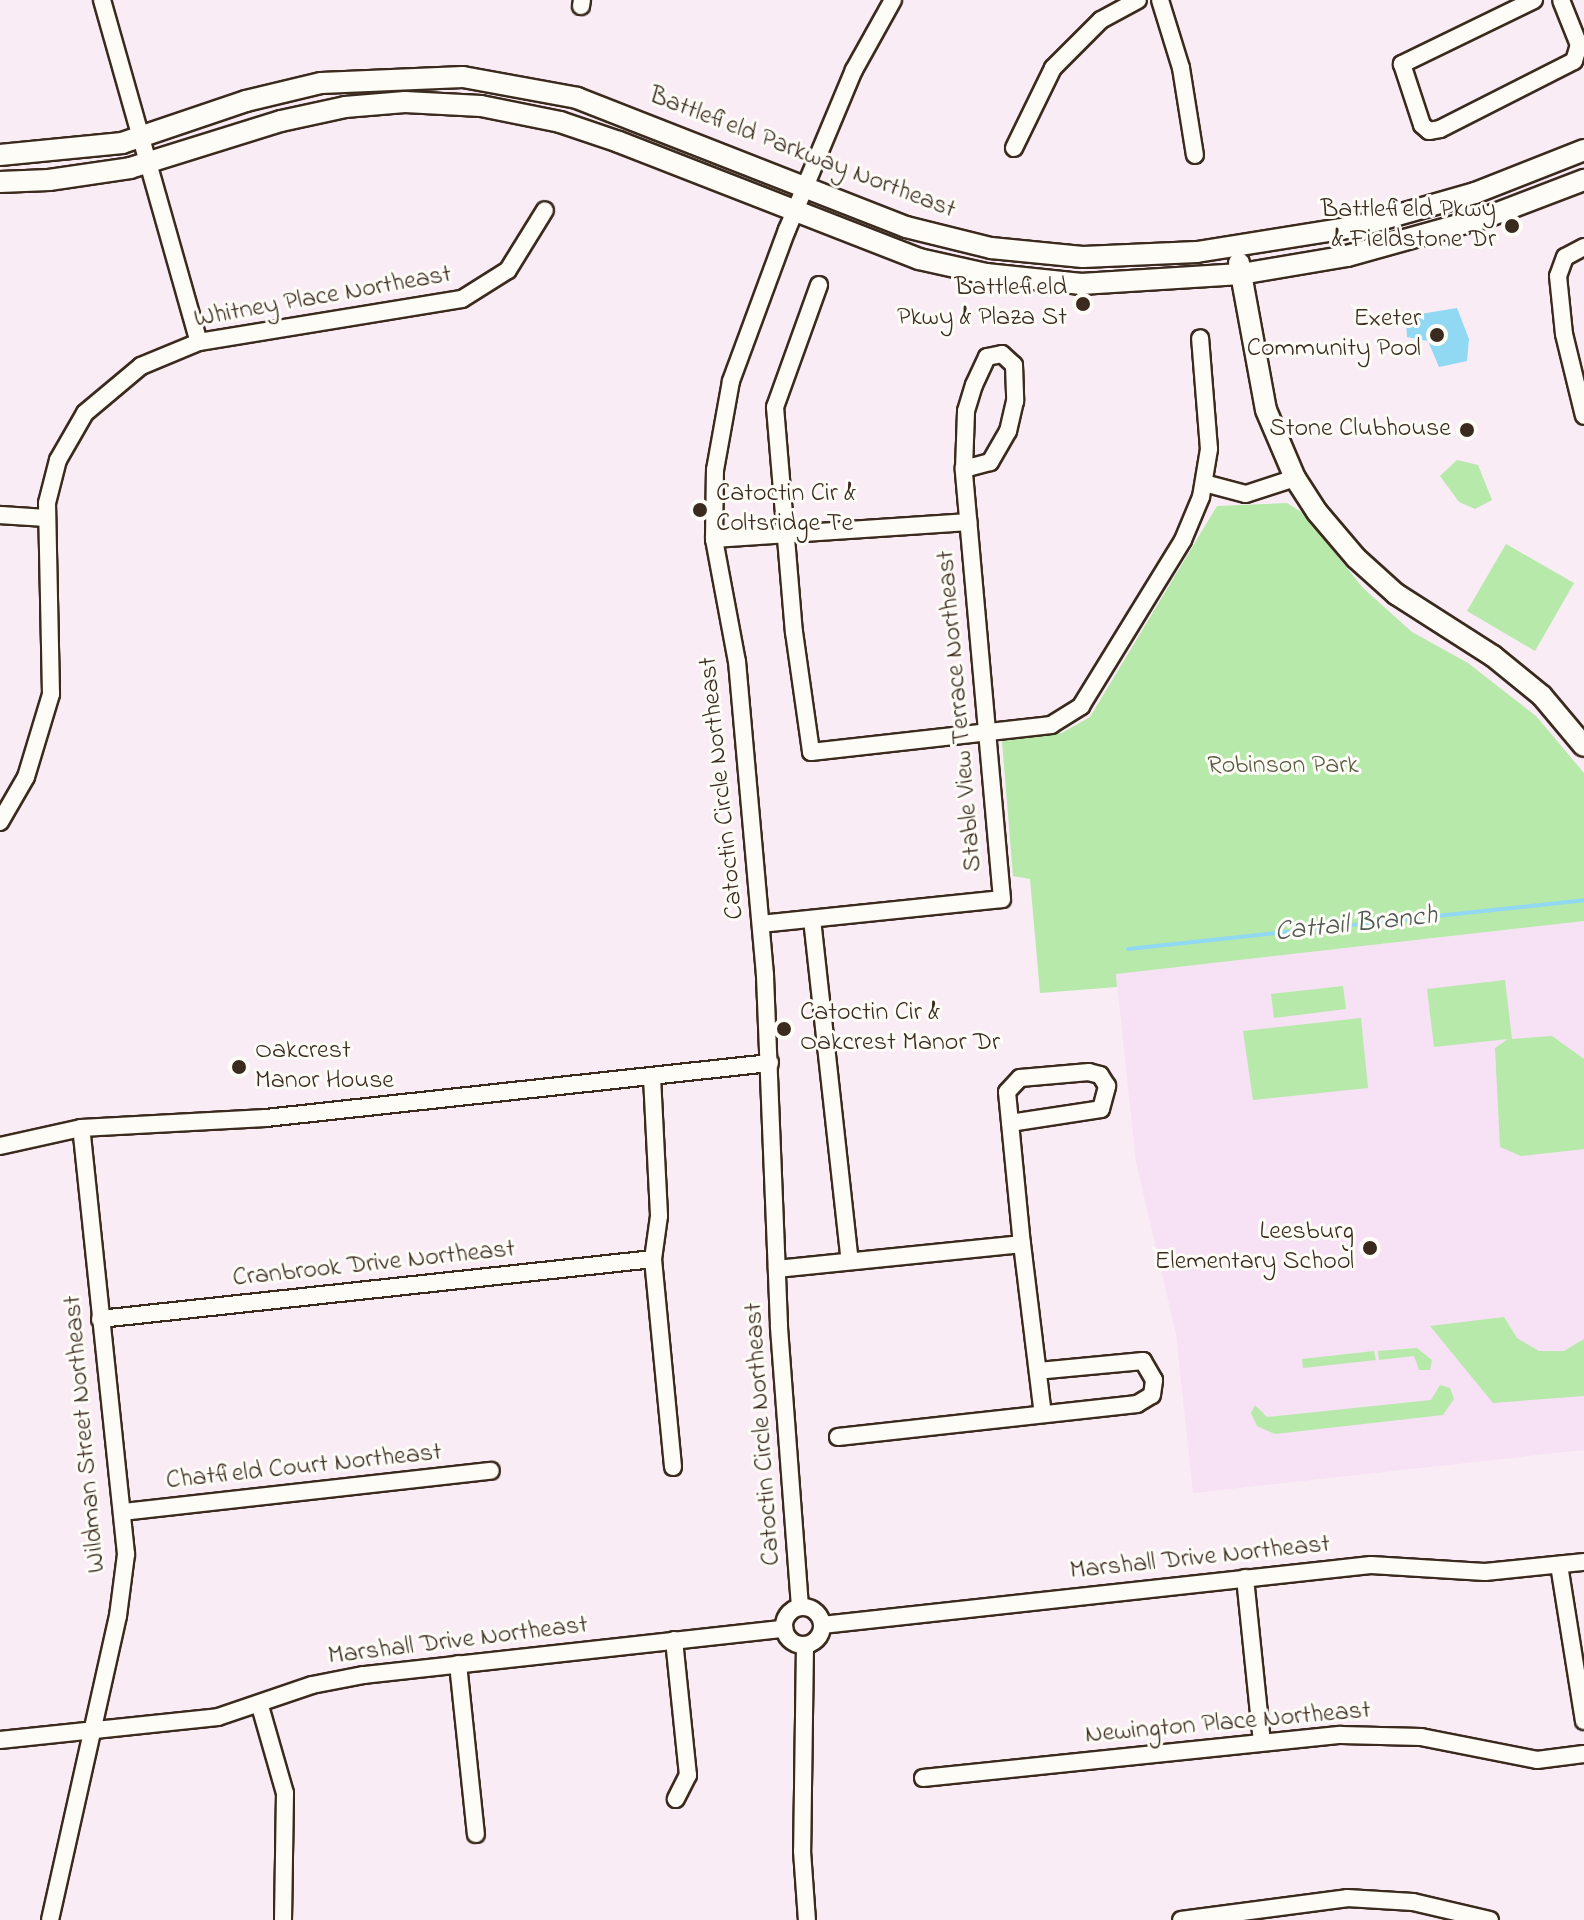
<!DOCTYPE html>
<style>
body{margin:0}
#map{position:relative;width:1584px;height:1920px;overflow:hidden;background:#f9ecf5;font-family:"Indie Flower",sans-serif}
div>[style]{position:absolute}
.built>*{inset:0;background:#f7e1f4}
.green>*{inset:0;background:#b6e9aa}
.water>*{inset:0;background:#91d8f3}
.stream>*{height:4px;margin:-2px;padding:0 2px;transform-origin:2px;border-radius:2px;background:#91d8f3}
.roads{filter:drop-shadow(2px 0 #3b2a1e) drop-shadow(-2px 0 #3b2a1e) drop-shadow(0 2px #3b2a1e) drop-shadow(0 -2px #3b2a1e)}
.minor>*{height:16px;margin:-8px;padding:0 8px;transform-origin:8px;border-radius:8px;background:#fdfcf7}
.minor>.ring{margin:-8px;padding:0;box-sizing:content-box;background:none;border:16px solid #fdfcf7;border-radius:50%}
.major>*{height:20px;margin:-10px;padding:0 10px;transform-origin:10px;border-radius:10px;background:#fdfcf7}
.dots>*{width:22px;height:22px;translate:-50% -50%;box-sizing:border-box;border:4px solid #fdfcf7;border-radius:50%}
span{translate:-50% -50%;white-space:nowrap;text-align:center;line-height:1.15;-webkit-text-stroke:6px #fdfcf7;paint-order:stroke}
.street-label{font-size:26px;color:#3b2a1e}
.poi-label{font-size:26px;color:#3b2a1e}
.right{translate:-100% -50%;text-align:right}
.left{translate:0 -50%;text-align:left}
.park-label{font-size:26px;color:#5a5a41}
.water-label{font-size:28px;color:#505653;font-style:italic}
</style>
<div id="map">
<div class="built">
<div style="clip-path:polygon(1584px 921px,1584px 1450px,1193px 1493px,1176px 1334px,1136px 1162px,1116px 974px)"></div>
</div>
<div class="green">
<div style="clip-path:polygon(1457px 460px,1478px 465px,1492px 500px,1475px 509px,1459px 502px,1440px 476px)"></div>
<div style="clip-path:polygon(1287px 503px,1303px 513px,1363px 588px,1412px 632px,1468px 663px,1536px 716px,1584px 773px,1584px 921px,1116px 974px,1117px 987px,1040px 993px,1030px 879px,1013px 876px,1002px 741px,1062px 733px,1090px 717px,1217px 506px)"></div>
<div style="clip-path:polygon(1506px 544px,1574px 583px,1535px 651px,1467px 611px)"></div>
<div style="clip-path:polygon(1505px 980px,1512px 1039px,1552px 1036px,1584px 1059px,1584px 1149px,1521px 1156px,1500px 1147px,1495px 1048px,1508px 1039px,1434px 1047px,1427px 989px)"></div>
<div style="clip-path:polygon(1343px 986px,1346px 1009px,1274px 1018px,1271px 994px)"></div>
<div style="clip-path:polygon(1361px 1018px,1368px 1088px,1253px 1100px,1243px 1031px)"></div>
<div style="clip-path:polygon(1504px 1317px,1517px 1338px,1539px 1351px,1564px 1351px,1584px 1339px,1584px 1396px,1493px 1403px,1430px 1326px)"></div>
<div style="clip-path:polygon(1417px 1348px,1432px 1360px,1430px 1370px,1419px 1370px,1414px 1356px,1379px 1360px,1378px 1351px)"></div>
<div style="clip-path:polygon(1374px 1351px,1376px 1360px,1303px 1368px,1302px 1359px)"></div>
<div style="clip-path:polygon(1440px 1385px,1450px 1388px,1454px 1399px,1443px 1415px,1275px 1434px,1257px 1426px,1251px 1413px,1255px 1405px,1267px 1417px,1431px 1400px)"></div>
</div>
<div class="water">
<div style="clip-path:polygon(1457px 308px,1469px 339px,1467px 361px,1439px 367px,1428px 341px,1407px 337px,1406px 322px,1414px 315px)"></div>
</div>
<div class="stream">
<div style="left:1128px;top:949px;width:459px;rotate:-6.1deg"></div>
</div>
<div class="roads">
<div class="minor">
<div style="left:102px;top:0;width:355px;rotate:74.2deg"></div>
<div style="left:1160px;top:0;width:71px;rotate:72.8deg"></div>
<div style="left:1181px;top:68px;width:88px;rotate:80.9deg"></div>
<div style="left:1534px;top:0;width:147px;rotate:154.1deg"></div>
<div style="left:1402px;top:64px;width:64px;rotate:71.8deg"></div>
<div style="left:1422px;top:125px;width:9px;rotate:41deg"></div>
<div style="left:1429px;top:131px;width:11px;rotate:-10deg"></div>
<div style="left:1440px;top:129px;width:150px;rotate:-26.9deg"></div>
<div style="left:1574px;top:61px;width:17px;rotate:-73deg"></div>
<div style="left:1579px;top:45px;width:48px;rotate:-111.8deg"></div>
<div style="left:581px;top:6px;width:6px;rotate:-81deg"></div>
<div style="left:1014px;top:148px;width:89px;rotate:-64deg"></div>
<div style="left:1053px;top:68px;width:68px;rotate:-45deg"></div>
<div style="left:1101px;top:20px;width:42px;rotate:-28.4deg"></div>
<div style="left:1584px;top:247px;width:21px;rotate:152deg"></div>
<div style="left:1565px;top:257px;width:20px;rotate:110deg"></div>
<div style="left:1558px;top:276px;width:58px;rotate:84.1deg"></div>
<div style="left:1564px;top:334px;width:84px;rotate:76.3deg"></div>
<div style="left:819px;top:285px;width:130px;rotate:109.8deg"></div>
<div style="left:775px;top:407px;width:226px;rotate:85.2deg"></div>
<div style="left:794px;top:632px;width:121px;rotate:81.9deg"></div>
<div style="left:811px;top:752px;width:242px;rotate:-6.4deg"></div>
<div style="left:1051px;top:725px;width:36px;rotate:-32deg"></div>
<div style="left:1081px;top:706px;width:195px;rotate:-58.4deg"></div>
<div style="left:1183px;top:540px;width:47px;rotate:-67.3deg"></div>
<div style="left:1201px;top:497px;width:49px;rotate:-80.5deg"></div>
<div style="left:1209px;top:449px;width:111px;rotate:-94.6deg"></div>
<div style="left:1002px;top:354px;width:16px;rotate:43deg"></div>
<div style="left:1014px;top:365px;width:36px;rotate:88deg"></div>
<div style="left:1015px;top:401px;width:31px;rotate:103deg"></div>
<div style="left:1008px;top:431px;width:36px;rotate:120deg"></div>
<div style="left:990px;top:462px;width:27px;rotate:165deg"></div>
<div style="left:964px;top:469px;width:58px;rotate:-88deg"></div>
<div style="left:966px;top:411px;width:27px;rotate:-73deg"></div>
<div style="left:974px;top:385px;width:31px;rotate:-65deg"></div>
<div style="left:987px;top:357px;width:15px;rotate:-11deg"></div>
<div style="left:1204px;top:483px;width:43px;rotate:14.7deg"></div>
<div style="left:1246px;top:494px;width:52px;rotate:-18.1deg"></div>
<div style="left:0;top:515px;width:46px;rotate:3.7deg"></div>
<div style="left:714px;top:539px;width:255px;rotate:-3.8deg"></div>
<div style="left:0;top:822px;width:52px;rotate:-60deg"></div>
<div style="left:26px;top:777px;width:87px;rotate:-73.2deg"></div>
<div style="left:51px;top:694px;width:191px;rotate:-91.2deg"></div>
<div style="left:47px;top:503px;width:44px;rotate:-75.7deg"></div>
<div style="left:58px;top:460px;width:54px;rotate:-60.1deg"></div>
<div style="left:85px;top:413px;width:73px;rotate:-40deg"></div>
<div style="left:141px;top:366px;width:63px;rotate:-22.5deg"></div>
<div style="left:199px;top:342px;width:266px;rotate:-9.3deg"></div>
<div style="left:462px;top:299px;width:54px;rotate:-32.2deg"></div>
<div style="left:508px;top:270px;width:70px;rotate:-58.3deg"></div>
<div style="left:812px;top:919px;width:344px;rotate:83.7deg"></div>
<div style="left:761px;top:924px;width:242px;rotate:-5.9deg"></div>
<div style="left:1002px;top:899px;width:432px;rotate:-95.1deg"></div>
<div style="left:652px;top:1077px;width:139px;rotate:87.1deg"></div>
<div style="left:659px;top:1216px;width:43px;rotate:97.9deg"></div>
<div style="left:653px;top:1259px;width:209px;rotate:84.5deg"></div>
<div style="left:1010px;top:1123px;width:92px;rotate:-8.7deg"></div>
<div style="left:1101px;top:1109px;width:24px;rotate:-75deg"></div>
<div style="left:1107px;top:1086px;width:13px;rotate:-122deg"></div>
<div style="left:1100px;top:1075px;width:11px;rotate:-165deg"></div>
<div style="left:1089px;top:1072px;width:69px;rotate:175deg"></div>
<div style="left:1020px;top:1078px;width:19px;rotate:133deg"></div>
<div style="left:1007px;top:1092px;width:153px;rotate:84.4deg"></div>
<div style="left:1022px;top:1244px;width:171px;rotate:83deg"></div>
<div style="left:0;top:1146px;width:83px;rotate:-12.5deg"></div>
<div style="left:81px;top:1128px;width:185px;rotate:-3.1deg"></div>
<div style="left:266px;top:1118px;width:507px;rotate:-6.23deg"></div>
<div style="left:777px;top:1269px;width:246px;rotate:-5.8deg"></div>
<div style="left:100px;top:1319px;width:556px;rotate:-6.19deg"></div>
<div style="left:838px;top:1437px;width:301px;rotate:-6.3deg"></div>
<div style="left:1137px;top:1404px;width:17px;rotate:-31deg"></div>
<div style="left:1152px;top:1395px;width:15px;rotate:-82deg"></div>
<div style="left:1154px;top:1380px;width:22px;rotate:-120deg"></div>
<div style="left:1143px;top:1361px;width:105px;rotate:174.6deg"></div>
<div style="left:123px;top:1512px;width:370px;rotate:-6.4deg"></div>
<div style="left:1559px;top:1565px;width:158px;rotate:80.9deg"></div>
<div style="left:1245px;top:1578px;width:165px;rotate:84.1deg"></div>
<div class="ring" style="left:784px;top:1607px;width:22px;height:22px"></div>
<div style="left:800px;top:1607px;width:283px;rotate:-94.3deg"></div>
<div style="left:779px;top:1325px;width:350px;rotate:-92.3deg"></div>
<div style="left:765px;top:975px;width:314px;rotate:-95.1deg"></div>
<div style="left:737px;top:662px;width:125px;rotate:-100.6deg"></div>
<div style="left:714px;top:539px;width:69px;rotate:-89.2deg"></div>
<div style="left:715px;top:470px;width:90px;rotate:-79.8deg"></div>
<div style="left:731px;top:381px;width:161px;rotate:-69.7deg"></div>
<div style="left:787px;top:230px;width:173px;rotate:-67.3deg"></div>
<div style="left:854px;top:70px;width:80px;rotate:-60.9deg"></div>
<div style="left:822px;top:1625px;width:552px;rotate:-6.24deg"></div>
<div style="left:1371px;top:1565px;width:114px;rotate:3.5deg"></div>
<div style="left:1485px;top:1572px;width:100px;rotate:-5.8deg"></div>
<div style="left:674px;top:1640px;width:136px;rotate:84.1deg"></div>
<div style="left:688px;top:1775px;width:27px;rotate:117deg"></div>
<div style="left:805px;top:1645px;width:206px;rotate:90.8deg"></div>
<div style="left:802px;top:1851px;width:69px;rotate:85.9deg"></div>
<div style="left:458px;top:1664px;width:171px;rotate:84deg"></div>
<div style="left:260px;top:1706px;width:91px;rotate:74deg"></div>
<div style="left:285px;top:1793px;width:127px;rotate:90.9deg"></div>
<div style="left:0;top:1740px;width:219px;rotate:-6deg"></div>
<div style="left:218px;top:1717px;width:99px;rotate:-18.8deg"></div>
<div style="left:312px;top:1685px;width:53px;rotate:-10.9deg"></div>
<div style="left:364px;top:1675px;width:423px;rotate:-6.3deg"></div>
<div style="left:923px;top:1778px;width:420px;rotate:-5.9deg"></div>
<div style="left:1341px;top:1735px;width:80px;rotate:1.4deg"></div>
<div style="left:1421px;top:1737px;width:118px;rotate:11.2deg"></div>
<div style="left:1537px;top:1760px;width:47px;rotate:-7.3deg"></div>
<div style="left:50px;top:1920px;width:312px;rotate:-77.4deg"></div>
<div style="left:118px;top:1616px;width:63px;rotate:-82.6deg"></div>
<div style="left:126px;top:1554px;width:428px;rotate:-96deg"></div>
<div style="left:1181px;top:1920px;width:167px;rotate:-7.5deg"></div>
<div style="left:1347px;top:1898px;width:66px;rotate:3.5deg"></div>
<div style="left:1413px;top:1902px;width:79px;rotate:13.2deg"></div>
</div>
<div class="major">
<div style="left:0;top:155px;width:123px;rotate:-5.6deg"></div>
<div style="left:122px;top:143px;width:131px;rotate:-18.7deg"></div>
<div style="left:246px;top:101px;width:77px;rotate:-13.5deg"></div>
<div style="left:321px;top:83px;width:142px;rotate:-2.4deg"></div>
<div style="left:463px;top:77px;width:116px;rotate:10.4deg"></div>
<div style="left:577px;top:98px;width:353px;rotate:21.4deg"></div>
<div style="left:906px;top:227px;width:88px;rotate:13.9deg"></div>
<div style="left:991px;top:248px;width:92px;rotate:5.6deg"></div>
<div style="left:1083px;top:257px;width:114px;rotate:-2.5deg"></div>
<div style="left:1197px;top:252px;width:164px;rotate:-9.1deg"></div>
<div style="left:1359px;top:226px;width:121px;rotate:-15.9deg"></div>
<div style="left:1475px;top:193px;width:117px;rotate:-21.5deg"></div>
<div style="left:0;top:182px;width:49px;rotate:-2.3deg"></div>
<div style="left:49px;top:180px;width:82px;rotate:-8.4deg"></div>
<div style="left:130px;top:168px;width:158px;rotate:-17.3deg"></div>
<div style="left:281px;top:121px;width:66px;rotate:-12.3deg"></div>
<div style="left:345px;top:107px;width:60px;rotate:-4.8deg"></div>
<div style="left:405px;top:102px;width:76px;rotate:3deg"></div>
<div style="left:481px;top:106px;width:81px;rotate:11.4deg"></div>
<div style="left:560px;top:122px;width:62px;rotate:18.7deg"></div>
<div style="left:619px;top:142px;width:322px;rotate:21.3deg"></div>
<div style="left:919px;top:259px;width:69px;rotate:12.6deg"></div>
<div style="left:986px;top:274px;width:96px;rotate:6deg"></div>
<div style="left:1081px;top:284px;width:160px;rotate:-3.6deg"></div>
<div style="left:1241px;top:274px;width:108px;rotate:-9.6deg"></div>
<div style="left:1347px;top:256px;width:145px;rotate:-15.6deg"></div>
<div style="left:1487px;top:217px;width:104px;rotate:-20.9deg"></div>
<div style="left:1239px;top:263px;width:149px;rotate:79.6deg"></div>
<div style="left:1266px;top:410px;width:74px;rotate:66.9deg"></div>
<div style="left:1295px;top:478px;width:40px;rotate:57.1deg"></div>
<div style="left:1317px;top:512px;width:60px;rotate:49.7deg"></div>
<div style="left:1356px;top:558px;width:54px;rotate:42deg"></div>
<div style="left:1396px;top:594px;width:115px;rotate:32.6deg"></div>
<div style="left:1493px;top:656px;width:63px;rotate:39.2deg"></div>
<div style="left:1542px;top:696px;width:65px;rotate:50deg"></div>
</div>
</div>
<div class="dots">
<div style="left:1512px;top:226px;background:#3b2a1e"></div>
<div style="left:1083px;top:304px;background:#3b2a1e"></div>
<div style="left:1437px;top:335px;background:#3b2a1e"></div>
<div style="left:1467px;top:430px;background:#3b2a1e"></div>
<div style="left:700px;top:510px;background:#3b2a1e"></div>
<div style="left:784px;top:1029px;background:#3b2a1e"></div>
<div style="left:239px;top:1067px;background:#3b2a1e"></div>
<div style="left:1370px;top:1248px;background:#3b2a1e"></div>
</div>
<div class="street-label">
<span style="left:802px;top:154px;rotate:21deg">Battlefield Parkway Northeast</span>
<span style="left:323px;top:298px;rotate:-10deg">Whitney Place Northeast</span>
<span style="left:961px;top:711px;rotate:-95deg">Stable View Terrace Northeast</span>
<span style="left:723px;top:788px;rotate:-96deg">Catoctin Circle Northeast</span>
<span style="left:374px;top:1265px;rotate:-6deg">Cranbrook Drive Northeast</span>
<span style="left:86px;top:1434px;rotate:-95deg">Wildman Street Northeast</span>
<span style="left:764px;top:1434px;rotate:-94deg">Catoctin Circle Northeast</span>
<span style="left:304px;top:1468px;rotate:-6deg">Chatfield Court Northeast</span>
<span style="left:1200px;top:1559px;rotate:-6deg">Marshall Drive Northeast</span>
<span style="left:458px;top:1642px;rotate:-7deg">Marshall Drive Northeast</span>
<span style="left:1228px;top:1724px;rotate:-5deg">Newington Place Northeast</span>
</div>
<div class="poi-label">
<span class="right" style="left:1496px;top:226px">Battlefield Pkwy<br>&amp; Fieldstone Dr</span>
<span class="right" style="left:1067px;top:304px">Battlefield<br>Pkwy &amp; Plaza St</span>
<span class="right" style="left:1421px;top:335px">Exeter<br>Community Pool</span>
<span class="right" style="left:1451px;top:430px">Stone Clubhouse</span>
<span class="left" style="left:716px;top:510px">Catoctin Cir &amp;<br>Coltsridge Te</span>
<span class="left" style="left:800px;top:1029px">Catoctin Cir &amp;<br>Oakcrest Manor Dr</span>
<span class="left" style="left:255px;top:1067px">Oakcrest<br>Manor House</span>
<span class="right" style="left:1354px;top:1248px">Leesburg<br>Elementary School</span>
</div>
<div class="park-label">
<span style="left:1283px;top:767px">Robinson Park</span>
</div>
<div class="water-label">
<span style="left:1356px;top:925px;rotate:-6deg">Cattail Branch</span>
</div>
</div>
